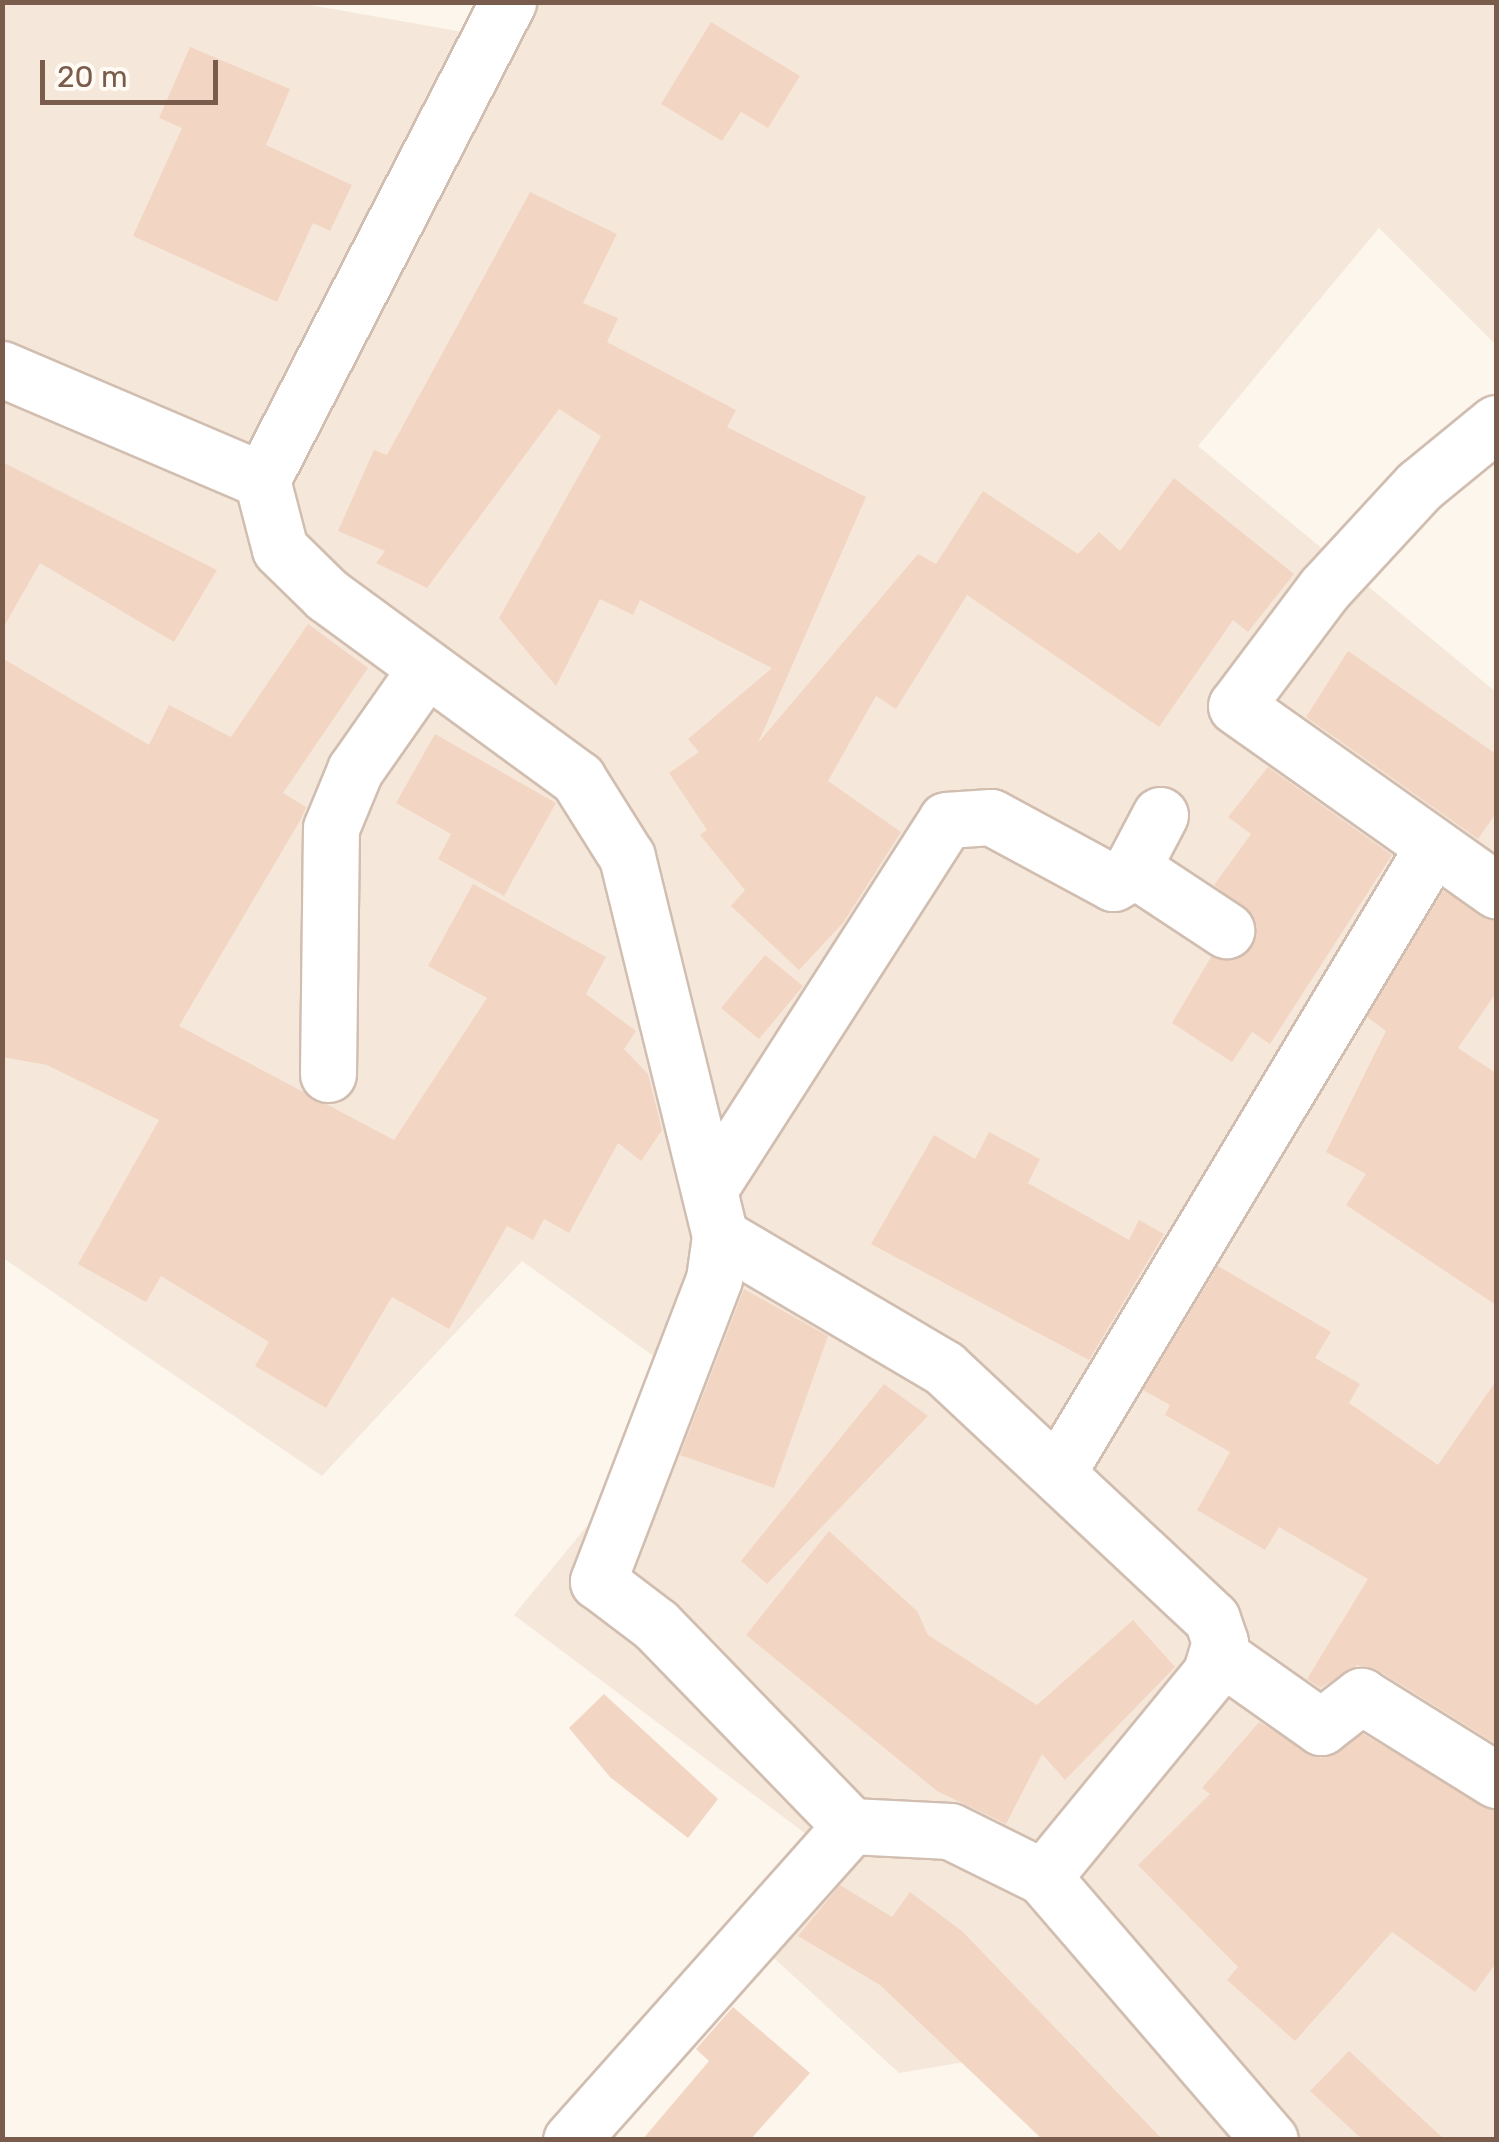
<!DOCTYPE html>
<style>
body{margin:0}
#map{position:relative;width:1499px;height:2142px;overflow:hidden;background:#fdf6ec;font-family:Rubik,sans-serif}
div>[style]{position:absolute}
.residential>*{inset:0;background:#f5e8da}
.building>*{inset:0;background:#f3d5c3}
.roads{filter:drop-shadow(2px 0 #d1beb0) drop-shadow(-2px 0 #d1beb0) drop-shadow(0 2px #d1beb0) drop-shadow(0 -2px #d1beb0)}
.minor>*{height:55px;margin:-27.5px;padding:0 27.5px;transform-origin:27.5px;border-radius:27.5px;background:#fff}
span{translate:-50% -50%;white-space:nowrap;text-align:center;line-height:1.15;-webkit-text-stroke:10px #fffaf3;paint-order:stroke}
.frame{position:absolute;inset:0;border:5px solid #7a5c4d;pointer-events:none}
.scale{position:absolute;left:40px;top:60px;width:178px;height:45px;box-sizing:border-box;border:5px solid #7a5c4d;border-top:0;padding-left:12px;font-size:30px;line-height:35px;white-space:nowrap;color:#7a5c4d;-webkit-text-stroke:8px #fffaf3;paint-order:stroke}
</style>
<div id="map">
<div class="residential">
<div style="clip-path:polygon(496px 2px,1496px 3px,1496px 345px,1379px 228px,1198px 446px,1496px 692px,1496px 2139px,1120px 2139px,995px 2057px,899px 2073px,750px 1936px,822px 1846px,514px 1615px,699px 1389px,522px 1261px,322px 1476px,3px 1258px,2px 3px,299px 3px,480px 35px)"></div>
</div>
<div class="building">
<div style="clip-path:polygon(711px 22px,800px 76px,768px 128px,741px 112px,722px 141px,661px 104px)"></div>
<div style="clip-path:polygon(190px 47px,290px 89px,266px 145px,352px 185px,330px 231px,313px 223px,277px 302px,133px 236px,182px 128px,159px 118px)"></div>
<div style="clip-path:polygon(530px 192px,617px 234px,583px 303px,618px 318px,607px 342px,736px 410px,727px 427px,866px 497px,758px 743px,918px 554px,936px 564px,983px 491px,1078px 554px,1099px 532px,1120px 551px,1174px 478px,1294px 574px,1248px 632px,1233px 620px,1159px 727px,967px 595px,896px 709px,876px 696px,828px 781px,901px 832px,843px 923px,799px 970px,731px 906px,745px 890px,700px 835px,707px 830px,669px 773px,699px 752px,688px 739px,772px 668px,640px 600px,633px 615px,600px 599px,556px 686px,499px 618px,601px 436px,559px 409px,427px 588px,376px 563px,385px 551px,338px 531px,374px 450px,387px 455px)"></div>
<div style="clip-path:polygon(2px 462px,217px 570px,174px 642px,40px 563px,2px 630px)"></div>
<div style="clip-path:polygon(308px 624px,368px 668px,283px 793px,306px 807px,301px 819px,179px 1026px,394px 1140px,487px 998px,428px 966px,473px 884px,606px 957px,586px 994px,636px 1031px,624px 1049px,648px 1074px,662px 1130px,641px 1161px,618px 1143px,569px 1233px,544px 1219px,533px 1240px,507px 1226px,449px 1329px,392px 1297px,326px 1408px,255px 1366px,269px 1342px,161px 1276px,146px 1302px,78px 1264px,159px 1120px,47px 1065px,2px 1057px,2px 658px,149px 745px,169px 705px,231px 737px)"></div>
<div style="clip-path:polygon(1348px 651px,1496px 754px,1496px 813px,1478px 839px,1306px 717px)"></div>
<div style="clip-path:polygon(435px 734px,556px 803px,504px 896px,438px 859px,451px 834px,396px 803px)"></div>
<div style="clip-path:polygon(1268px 767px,1392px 855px,1270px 1044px,1252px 1032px,1232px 1062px,1172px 1023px,1211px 957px,1239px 958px,1253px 946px,1253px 915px,1214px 885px,1251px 834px,1228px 817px)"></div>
<div style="clip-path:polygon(1443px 891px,1496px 921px,1496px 993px,1458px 1048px,1496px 1073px,1496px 1305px,1346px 1205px,1366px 1174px,1326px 1152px,1386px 1031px,1367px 1017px)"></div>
<div style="clip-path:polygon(765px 955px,803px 986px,759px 1039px,721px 1008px)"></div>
<div style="clip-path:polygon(989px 1132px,1040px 1159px,1028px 1183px,1129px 1240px,1139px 1220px,1164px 1234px,1089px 1360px,871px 1244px,934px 1135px,975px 1159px)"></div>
<div style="clip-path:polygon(1218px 1266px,1331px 1332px,1315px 1358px,1360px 1384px,1349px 1403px,1438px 1465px,1496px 1381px,1496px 1744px,1376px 1669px,1358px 1665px,1320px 1688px,1307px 1679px,1368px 1579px,1279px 1527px,1265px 1550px,1197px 1510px,1230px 1452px,1165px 1415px,1170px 1405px,1143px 1390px)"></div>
<div style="clip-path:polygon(744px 1289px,828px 1336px,774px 1488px,680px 1455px)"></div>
<div style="clip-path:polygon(884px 1384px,928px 1416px,767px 1584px,741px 1561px)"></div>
<div style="clip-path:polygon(829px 1531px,917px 1611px,928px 1635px,1037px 1705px,1133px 1620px,1175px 1667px,1065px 1780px,1042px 1754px,1006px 1824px,937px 1791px,746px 1635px)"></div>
<div style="clip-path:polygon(604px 1694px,718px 1799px,688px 1838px,610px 1777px,569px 1728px)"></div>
<div style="clip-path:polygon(1259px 1722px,1321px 1758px,1363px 1734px,1496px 1811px,1496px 1963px,1475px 1992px,1392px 1932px,1295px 2041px,1227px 1980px,1238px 1967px,1138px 1865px,1210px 1794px,1202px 1788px)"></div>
<div style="clip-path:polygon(840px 1885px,892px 1917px,910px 1892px,963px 1932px,1163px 2140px,1043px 2140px,880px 1985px,798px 1936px)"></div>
<div style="clip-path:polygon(733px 2007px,810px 2073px,750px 2140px,642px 2140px,709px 2061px,696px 2049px)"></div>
<div style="clip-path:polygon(1349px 2051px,1445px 2140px,1363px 2140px,1310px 2091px)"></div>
</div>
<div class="roads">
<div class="minor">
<div style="left:2px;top:369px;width:283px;rotate:23.1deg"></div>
<div style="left:262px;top:480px;width:71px;rotate:75.4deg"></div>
<div style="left:280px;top:549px;width:66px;rotate:44.4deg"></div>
<div style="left:327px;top:595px;width:311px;rotate:36.2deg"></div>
<div style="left:578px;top:779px;width:92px;rotate:57.9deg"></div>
<div style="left:627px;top:857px;width:390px;rotate:76.2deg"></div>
<div style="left:720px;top:1236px;width:260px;rotate:30.5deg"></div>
<div style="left:944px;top:1368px;width:367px;rotate:43.1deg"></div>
<div style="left:1212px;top:1619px;width:24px;rotate:71deg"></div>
<div style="left:1220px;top:1642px;width:34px;rotate:107deg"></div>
<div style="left:1210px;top:1674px;width:263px;rotate:129.4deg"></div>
<div style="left:1043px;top:1877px;width:347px;rotate:49.2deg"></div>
<div style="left:1496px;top:423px;width:99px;rotate:140.7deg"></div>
<div style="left:1419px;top:486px;width:140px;rotate:132.7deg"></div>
<div style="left:1324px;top:589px;width:146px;rotate:126.9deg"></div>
<div style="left:1236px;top:706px;width:319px;rotate:35.3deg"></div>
<div style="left:262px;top:480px;width:538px;rotate:-62.77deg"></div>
<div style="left:1160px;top:815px;width:60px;rotate:117.8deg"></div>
<div style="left:1132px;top:868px;width:113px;rotate:33.4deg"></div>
<div style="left:328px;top:1074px;width:246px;rotate:-89.3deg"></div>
<div style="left:331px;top:828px;width:63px;rotate:-67.5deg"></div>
<div style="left:355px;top:770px;width:122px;rotate:-55deg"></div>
<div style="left:710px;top:1188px;width:437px;rotate:-57.3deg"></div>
<div style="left:946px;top:820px;width:45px;rotate:-3.8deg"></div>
<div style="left:991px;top:817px;width:139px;rotate:28.4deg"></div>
<div style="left:1113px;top:883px;width:26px;rotate:-28deg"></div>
<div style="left:720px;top:1236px;width:43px;rotate:97.9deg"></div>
<div style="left:714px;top:1279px;width:324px;rotate:111deg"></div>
<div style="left:598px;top:1581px;width:73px;rotate:37.2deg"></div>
<div style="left:656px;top:1625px;width:280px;rotate:45.9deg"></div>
<div style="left:1059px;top:1470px;width:727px;rotate:-59.02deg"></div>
<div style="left:1219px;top:1655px;width:125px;rotate:35.2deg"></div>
<div style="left:1321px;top:1727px;width:51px;rotate:-37.8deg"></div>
<div style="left:1361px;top:1696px;width:159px;rotate:31.9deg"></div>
<div style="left:571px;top:2140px;width:421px;rotate:-48.3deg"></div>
<div style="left:851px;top:1826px;width:99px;rotate:2.9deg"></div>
<div style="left:950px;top:1831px;width:104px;rotate:26.3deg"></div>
</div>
</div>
<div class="frame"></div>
<div class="scale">20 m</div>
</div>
